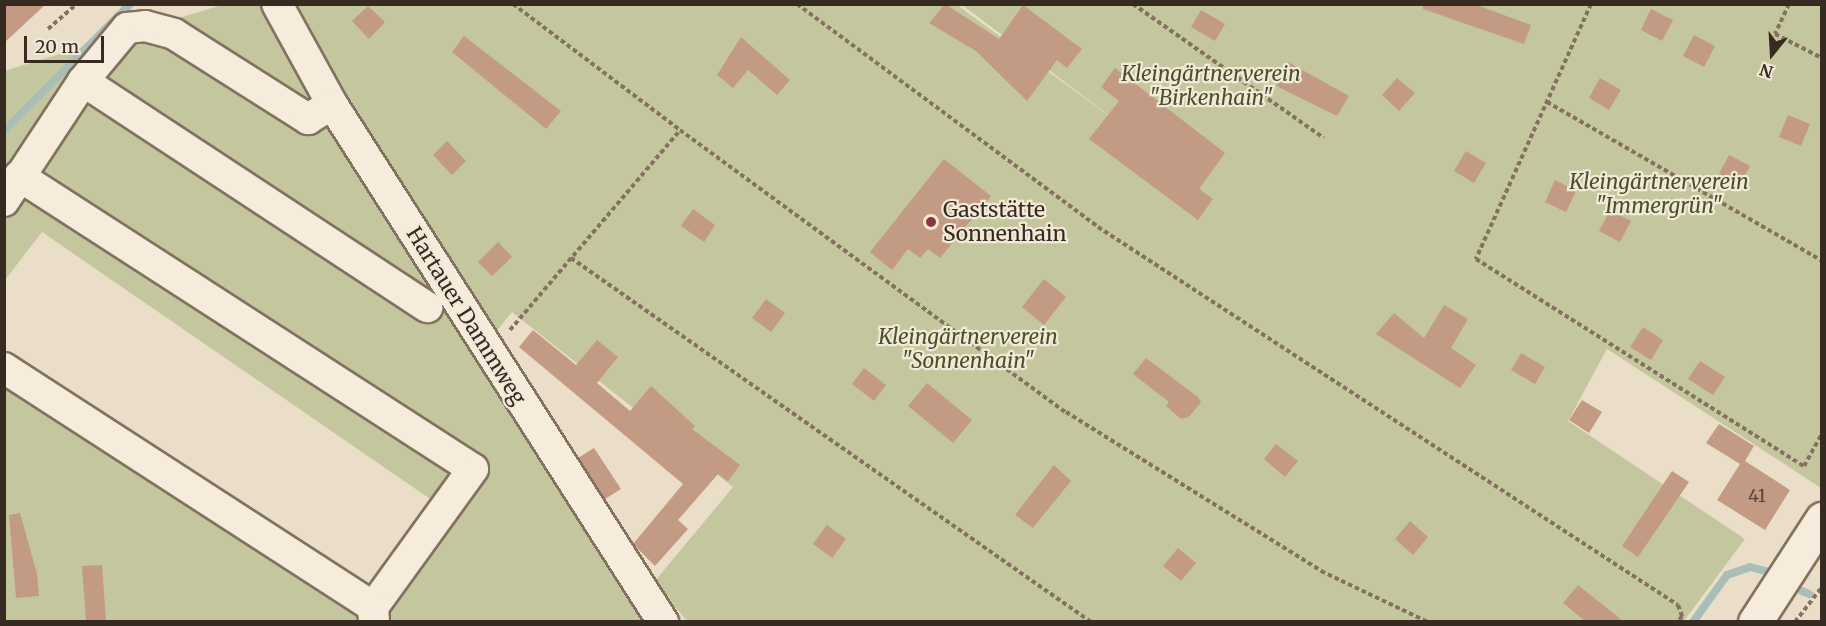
<!DOCTYPE html>
<meta charset="utf-8">
<style>
body{margin:0}
#map{position:relative;width:1826px;height:626px;overflow:hidden;background:#eadec9;font-family:Merriweather,serif}
div>[style]{position:absolute}
.green>*{inset:0;background:#c4c79e}
.stream>*{height:8px;margin:-4px;padding:0 4px;transform-origin:4px;border-radius:4px;background:#a9beb7}
.building>*{inset:0;background:#c39a83}
.path>*{height:4px;margin-top:-2px;transform-origin:0;background:repeating-linear-gradient(90deg,#847160 0 4.5px,transparent 0 7.5px)}
.roads{filter:drop-shadow(2px 0 #847160) drop-shadow(-2px 0 #847160) drop-shadow(0 2px #847160) drop-shadow(0 -2px #847160)}
.minor>*{height:30px;margin:-15px;padding:0 15px;transform-origin:15px;border-radius:15px;background:#f5ecdb}
.secondary>*{height:33px;margin:-16.5px;padding:0 16.5px;transform-origin:16.5px;border-radius:16.5px;background:#f5ecdb}
.dots>*{width:16px;height:16px;translate:-50% -50%;box-sizing:border-box;border:3px solid #f2e9d8;border-radius:50%}
span{translate:-50% -50%;white-space:nowrap;text-align:center;line-height:1.15;-webkit-text-stroke:4.5px #f2e9d8;paint-order:stroke}
.number-label{font-size:18px;color:#59463a}
.number-label span{-webkit-text-stroke-width:0}
.park-label{font-size:21px;color:#49502a;font-style:italic}
.poi-label{font-size:21px;color:#362a21}
.left{translate:0 -50%;text-align:left}
.street-label{font-size:21px;color:#362a21}
.frame{position:absolute;inset:0;border:6px solid #362a21;pointer-events:none}
.north{position:absolute;left:1742px;top:24px;width:60px;height:60px;-webkit-text-stroke:4px #f2e9d8;paint-order:stroke;rotate:198deg;font-size:16px;font-weight:700;line-height:24px;text-align:center;color:#362a21}
.north::after{content:'';display:block;margin:auto;width:21px;height:27px;background:#362a21;clip-path:polygon(50% 0,100% 100%,50% 72%,0 100%)}
.scale{position:absolute;left:24px;top:36px;width:80px;height:27px;box-sizing:border-box;border:3px solid #362a21;border-top:0;padding-left:8px;font-size:18px;line-height:21px;white-space:nowrap;color:#362a21;-webkit-text-stroke:4px #f2e9d8;paint-order:stroke}
</style>
<div id="map">
<div class="green">
<div style="clip-path:polygon(222px 5px,265px 5px,516px 422px,649px 621px,386px 621px,386px 604px,452px 514px,42px 232px,5px 280px,4px 71px)"></div>
<div style="clip-path:polygon(289px 5px,957px 5px,1127px 129px,962px 5px,1821px 5px,1821px 488px,1607px 349px,1568px 421px,1745px 539px,1684px 621px,687px 621px,654px 582px,733px 487px,512px 312px,490px 339px)"></div>
<div style="clip-path:polygon(4px 380px,361px 613px,362px 621px,5px 621px)"></div>
</div>
<div class="stream">
<div style="left:4px;top:131px;width:179px;rotate:-45.2deg"></div>
<div style="left:1802px;top:591px;width:8px;rotate:23deg"></div>
<div style="left:1693px;top:622px;width:58px;rotate:-54.1deg"></div>
<div style="left:1727px;top:575px;width:24px;rotate:-19deg"></div>
<div style="left:1750px;top:567px;width:23px;rotate:15deg"></div>
</div>
<div class="building">
<div style="clip-path:polygon(4px 4px,46px 4px,4px 43px)"></div>
<div style="clip-path:polygon(945px 4px,999px 39px,1023px 5px,1082px 49px,1067px 68px,1057px 60px,1027px 101px,976px 51px,929px 23px)"></div>
<div style="clip-path:polygon(1423px 4px,1474px 4px,1531px 25px,1524px 44px,1423px 9px)"></div>
<div style="clip-path:polygon(368px 6px,385px 22px,369px 39px,352px 21px)"></div>
<div style="clip-path:polygon(1651px 9px,1673px 20px,1662px 41px,1641px 30px)"></div>
<div style="clip-path:polygon(1201px 10px,1225px 24px,1215px 41px,1191px 27px)"></div>
<div style="clip-path:polygon(1694px 35px,1715px 46px,1704px 67px,1683px 56px)"></div>
<div style="clip-path:polygon(464px 36px,561px 111px,546px 129px,452px 52px)"></div>
<div style="clip-path:polygon(741px 37px,790px 80px,777px 95px,748px 70px,733px 88px,717px 75px)"></div>
<div style="clip-path:polygon(1288px 62px,1349px 96px,1337px 116px,1276px 86px)"></div>
<div style="clip-path:polygon(1115px 68px,1225px 153px,1199px 189px,1213px 199px,1198px 220px,1089px 139px,1119px 101px,1101px 87px)"></div>
<div style="clip-path:polygon(1397px 78px,1415px 93px,1399px 111px,1382px 95px)"></div>
<div style="clip-path:polygon(1600px 78px,1621px 90px,1609px 110px,1589px 98px)"></div>
<div style="clip-path:polygon(1788px 115px,1810px 124px,1801px 146px,1779px 137px)"></div>
<div style="clip-path:polygon(447px 141px,466px 161px,452px 175px,433px 155px)"></div>
<div style="clip-path:polygon(1466px 151px,1486px 163px,1474px 183px,1454px 171px)"></div>
<div style="clip-path:polygon(1729px 155px,1750px 166px,1739px 187px,1718px 176px)"></div>
<div style="clip-path:polygon(944px 159px,991px 196px,940px 258px,928px 249px,920px 258px,908px 249px,892px 270px,870px 252px)"></div>
<div style="clip-path:polygon(1555px 180px,1576px 191px,1566px 212px,1545px 202px)"></div>
<div style="clip-path:polygon(693px 209px,715px 225px,704px 242px,681px 226px)"></div>
<div style="clip-path:polygon(1610px 210px,1631px 221px,1620px 242px,1599px 231px)"></div>
<div style="clip-path:polygon(498px 242px,512px 257px,492px 276px,478px 262px)"></div>
<div style="clip-path:polygon(1044px 279px,1066px 297px,1044px 325px,1022px 307px)"></div>
<div style="clip-path:polygon(766px 299px,785px 313px,771px 332px,752px 318px)"></div>
<div style="clip-path:polygon(1444px 305px,1468px 319px,1451px 348px,1476px 365px,1460px 388px,1376px 334px,1394px 313px,1424px 338px)"></div>
<div style="clip-path:polygon(1643px 327px,1663px 340px,1651px 360px,1630px 347px)"></div>
<div style="clip-path:polygon(533px 330px,576px 365px,597px 340px,618px 357px,597px 383px,630px 411px,651px 386px,695px 426px,692px 429px,740px 465px,728px 481px,718px 474px,678px 520px,688px 529px,655px 566px,633px 544px,683px 484px,519px 347px)"></div>
<div style="clip-path:polygon(1521px 353px,1545px 367px,1535px 384px,1511px 370px)"></div>
<div style="clip-path:polygon(1146px 358px,1198px 397px,1201px 402px,1189px 417px,1181px 419px,1166px 406px,1169px 402px,1133px 374px)"></div>
<div style="clip-path:polygon(1700px 361px,1725px 377px,1713px 395px,1688px 379px)"></div>
<div style="clip-path:polygon(864px 368px,886px 385px,874px 401px,852px 384px)"></div>
<div style="clip-path:polygon(927px 383px,972px 420px,953px 443px,908px 406px)"></div>
<div style="clip-path:polygon(1582px 400px,1602px 412px,1589px 433px,1569px 420px)"></div>
<div style="clip-path:polygon(1719px 424px,1754px 446px,1745px 461px,1790px 490px,1765px 530px,1717px 500px,1740px 464px,1706px 443px)"></div>
<div style="clip-path:polygon(1276px 444px,1298px 461px,1285px 477px,1264px 459px)"></div>
<div style="clip-path:polygon(594px 448px,621px 489px,605px 499px,578px 458px)"></div>
<div style="clip-path:polygon(1054px 465px,1071px 481px,1033px 528px,1015px 515px)"></div>
<div style="clip-path:polygon(1672px 471px,1689px 482px,1638px 557px,1622px 546px)"></div>
<div style="clip-path:polygon(20px 513px,37px 574px,39px 596px,16px 598px,9px 515px)"></div>
<div style="clip-path:polygon(1410px 521px,1428px 537px,1413px 555px,1395px 539px)"></div>
<div style="clip-path:polygon(827px 525px,846px 539px,832px 558px,813px 544px)"></div>
<div style="clip-path:polygon(1178px 548px,1196px 563px,1181px 581px,1163px 566px)"></div>
<div style="clip-path:polygon(102px 565px,106px 621px,86px 621px,82px 566px)"></div>
<div style="clip-path:polygon(1578px 585px,1623px 621px,1585px 621px,1563px 603px)"></div>
</div>
<div class="path">
<div style="left:513px;top:4px;width:209px;rotate:37deg"></div>
<div style="left:797px;top:4px;width:375px;rotate:36.5deg"></div>
<div style="left:1098px;top:227px;width:692px;rotate:33.09deg"></div>
<div style="left:1678px;top:605px;width:12px;rotate:70deg"></div>
<div style="left:1682px;top:616px;width:7px;rotate:124deg"></div>
<div style="left:1133px;top:4px;width:233px;rotate:35.1deg"></div>
<div style="left:1591px;top:4px;width:280px;rotate:114.3deg"></div>
<div style="left:1476px;top:259px;width:388px;rotate:32.3deg"></div>
<div style="left:1804px;top:466px;width:37px;rotate:-61deg"></div>
<div style="left:1789px;top:4px;width:33px;rotate:115deg"></div>
<div style="left:1775px;top:34px;width:53px;rotate:27.1deg"></div>
<div style="left:48px;top:29px;width:38px;rotate:-41deg"></div>
<div style="left:1547px;top:102px;width:318px;rotate:30deg"></div>
<div style="left:571px;top:258px;width:635px;rotate:34.99deg"></div>
<div style="left:510px;top:330px;width:262px;rotate:-49.6deg"></div>
<div style="left:680px;top:130px;width:478px;rotate:36.2deg"></div>
<div style="left:1066px;top:412px;width:301px;rotate:31.9deg"></div>
<div style="left:1321px;top:571px;width:119px;rotate:25.5deg"></div>
<div style="left:1795px;top:622px;width:44px;rotate:-52.4deg"></div>
</div>
<div class="roads">
<div class="minor">
<div style="left:277px;top:4px;width:114px;rotate:61.2deg"></div>
<div style="left:332px;top:104px;width:615px;rotate:57.42deg"></div>
<div style="left:83px;top:81px;width:412px;rotate:33.3deg"></div>
<div style="left:19px;top:176px;width:540px;rotate:32.84deg"></div>
<div style="left:473px;top:469px;width:170px;rotate:125.9deg"></div>
<div style="left:4px;top:201px;width:144px;rotate:-56.6deg"></div>
<div style="left:83px;top:81px;width:69px;rotate:-50.3deg"></div>
<div style="left:127px;top:28px;width:18px;rotate:-6deg"></div>
<div style="left:145px;top:26px;width:30px;rotate:15deg"></div>
<div style="left:174px;top:34px;width:159px;rotate:32.4deg"></div>
<div style="left:308px;top:119px;width:28px;rotate:-32deg"></div>
<div style="left:4px;top:368px;width:440px;rotate:32.9deg"></div>
<div style="left:373px;top:607px;width:15px;rotate:86deg"></div>
</div>
<div class="secondary">
<div style="left:1755px;top:622px;width:123px;rotate:-57deg"></div>
</div>
</div>
<div class="dots">
<div style="left:931px;top:222px;background:#8c373c"></div>
</div>
<div class="number-label">
<span style="left:1757px;top:496px">41</span>
</div>
<div class="park-label">
<span style="left:1211px;top:86px">Kleingärtnerverein<br>"Birkenhain"</span>
<span style="left:1659px;top:194px">Kleingärtnerverein<br>"Immergrün"</span>
<span style="left:968px;top:349px">Kleingärtnerverein<br>"Sonnenhain"</span>
</div>
<div class="poi-label">
<span class="left" style="left:943px;top:222px">Gaststätte<br>Sonnenhain</span>
</div>
<div class="street-label">
<span style="left:466px;top:316px;rotate:58deg">Hartauer Dammweg</span>
</div>
<div class="frame"></div>
<div class="north">N</div>
<div class="scale">20 m</div>
</div>
